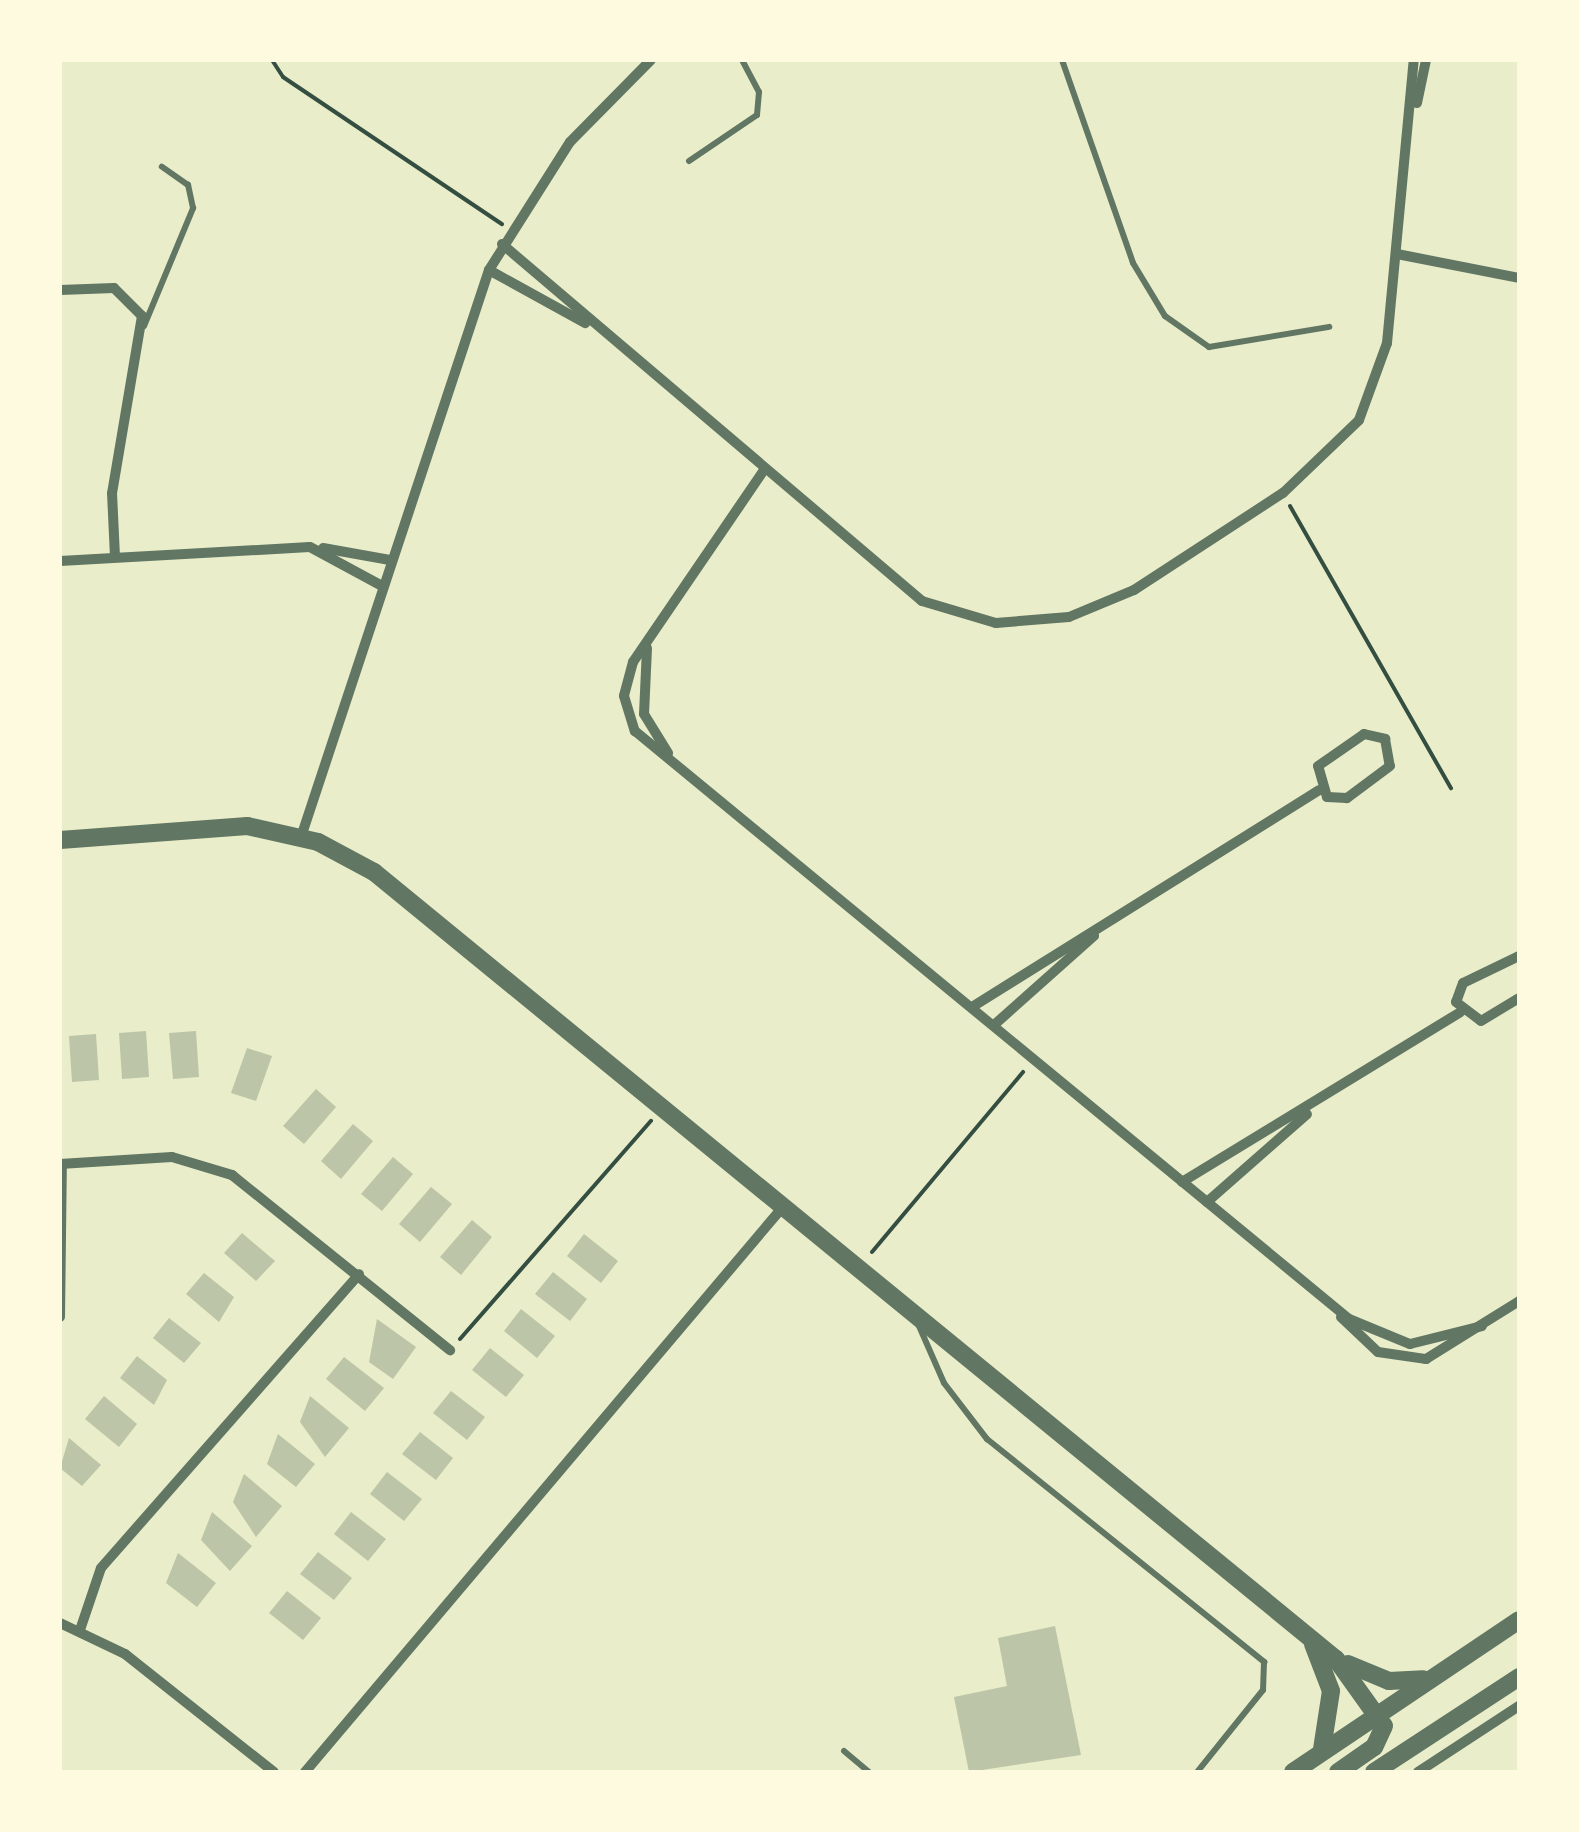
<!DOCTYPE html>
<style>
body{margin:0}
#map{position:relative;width:1579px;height:1832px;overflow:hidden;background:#e9edc9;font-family:Raleway,sans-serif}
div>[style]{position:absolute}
.building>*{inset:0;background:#bcc5a7}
.path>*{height:4px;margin:-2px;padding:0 2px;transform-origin:2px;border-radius:2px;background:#344e41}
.service>*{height:6px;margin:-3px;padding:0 3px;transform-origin:3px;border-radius:3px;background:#617663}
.minor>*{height:10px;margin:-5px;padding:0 5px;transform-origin:5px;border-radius:5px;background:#617663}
.tertiary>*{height:18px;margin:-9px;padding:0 9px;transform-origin:9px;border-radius:9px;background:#617663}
span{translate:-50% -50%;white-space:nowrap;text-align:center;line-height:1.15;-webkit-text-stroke:10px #fefae0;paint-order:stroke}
.frame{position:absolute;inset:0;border:62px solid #fefae0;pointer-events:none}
</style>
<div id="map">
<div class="building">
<div style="clip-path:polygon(146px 1031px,149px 1077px,122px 1079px,119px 1033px)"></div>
<div style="clip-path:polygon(196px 1031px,199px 1077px,173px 1079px,169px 1033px)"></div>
<div style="clip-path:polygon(96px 1034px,99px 1080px,72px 1082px,69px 1036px)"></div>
<div style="clip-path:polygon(247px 1048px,272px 1056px,256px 1101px,231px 1093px)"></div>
<div style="clip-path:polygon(316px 1089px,336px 1107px,304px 1144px,283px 1126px)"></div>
<div style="clip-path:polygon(353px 1124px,373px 1141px,341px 1179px,321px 1161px)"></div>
<div style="clip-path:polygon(393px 1157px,413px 1174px,382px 1211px,361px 1194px)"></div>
<div style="clip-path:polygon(431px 1187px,452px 1204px,420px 1242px,399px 1224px)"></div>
<div style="clip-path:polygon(472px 1220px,492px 1237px,461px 1275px,440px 1257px)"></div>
<div style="clip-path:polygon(242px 1233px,275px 1261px,256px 1281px,224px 1253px)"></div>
<div style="clip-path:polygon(584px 1234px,618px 1261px,601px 1283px,567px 1256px)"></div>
<div style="clip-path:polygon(553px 1272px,587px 1299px,570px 1321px,535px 1294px)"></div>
<div style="clip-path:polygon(204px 1273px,234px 1297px,219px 1322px,186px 1294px)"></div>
<div style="clip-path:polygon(521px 1309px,555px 1336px,537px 1358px,504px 1331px)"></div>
<div style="clip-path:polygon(169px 1318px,201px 1343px,184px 1363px,153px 1338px)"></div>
<div style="clip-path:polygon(377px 1319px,416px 1347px,393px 1379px,369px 1362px)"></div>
<div style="clip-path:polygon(490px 1348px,524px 1375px,506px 1397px,472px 1370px)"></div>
<div style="clip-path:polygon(137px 1356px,167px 1380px,154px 1405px,120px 1378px)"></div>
<div style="clip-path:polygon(344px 1357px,384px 1388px,365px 1411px,326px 1379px)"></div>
<div style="clip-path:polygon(451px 1391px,485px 1417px,467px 1440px,433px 1413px)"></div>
<div style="clip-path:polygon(104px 1396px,137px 1424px,119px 1447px,85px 1419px)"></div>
<div style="clip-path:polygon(310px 1396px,349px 1428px,325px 1457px,300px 1422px)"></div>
<div style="clip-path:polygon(420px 1432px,453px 1458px,436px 1480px,402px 1454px)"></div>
<div style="clip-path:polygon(278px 1434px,315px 1464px,296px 1487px,267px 1464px)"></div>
<div style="clip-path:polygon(69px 1438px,101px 1465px,82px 1486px,60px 1468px)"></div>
<div style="clip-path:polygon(387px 1472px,422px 1499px,404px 1521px,370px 1494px)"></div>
<div style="clip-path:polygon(244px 1474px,282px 1506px,256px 1537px,233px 1502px)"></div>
<div style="clip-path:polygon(212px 1512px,252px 1546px,230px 1571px,201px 1540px)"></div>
<div style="clip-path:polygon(351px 1512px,386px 1539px,368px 1561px,334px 1534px)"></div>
<div style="clip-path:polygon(318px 1552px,352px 1578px,334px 1600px,300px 1574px)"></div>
<div style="clip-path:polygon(178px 1553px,216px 1583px,197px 1607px,166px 1583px)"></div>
<div style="clip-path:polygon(287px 1591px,321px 1618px,303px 1640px,269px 1613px)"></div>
<div style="clip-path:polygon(1055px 1626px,1081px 1755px,969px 1772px,954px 1697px,1007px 1686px,998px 1638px)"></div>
</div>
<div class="path">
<div style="left:272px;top:60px;width:20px;rotate:57deg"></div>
<div style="left:283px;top:77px;width:264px;rotate:33.9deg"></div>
<div style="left:1290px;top:506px;width:325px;rotate:60.3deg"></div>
<div style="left:872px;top:1252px;width:235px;rotate:-50deg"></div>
<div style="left:460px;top:1339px;width:290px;rotate:-48.8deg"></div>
</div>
<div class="service">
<div style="left:1062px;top:60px;width:215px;rotate:70.7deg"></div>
<div style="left:1133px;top:263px;width:62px;rotate:58.9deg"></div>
<div style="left:1165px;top:316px;width:54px;rotate:35.2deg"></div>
<div style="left:1209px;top:347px;width:122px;rotate:-9.5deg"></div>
<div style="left:689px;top:161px;width:82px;rotate:-34.1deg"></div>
<div style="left:757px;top:115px;width:23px;rotate:-85deg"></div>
<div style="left:759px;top:92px;width:36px;rotate:-118deg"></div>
<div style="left:144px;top:326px;width:128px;rotate:-67.4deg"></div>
<div style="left:193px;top:208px;width:24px;rotate:-102deg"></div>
<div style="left:188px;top:185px;width:32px;rotate:-145deg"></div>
<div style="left:919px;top:1326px;width:62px;rotate:66.3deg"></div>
<div style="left:944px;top:1383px;width:71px;rotate:52.5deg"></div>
<div style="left:987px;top:1439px;width:356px;rotate:38.8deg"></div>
<div style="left:1264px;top:1662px;width:28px;rotate:92deg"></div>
<div style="left:1263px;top:1690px;width:105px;rotate:128.8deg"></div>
<div style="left:844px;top:1751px;width:33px;rotate:40deg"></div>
</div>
<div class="minor">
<div style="left:1417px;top:103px;width:44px;rotate:-78.2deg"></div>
<div style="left:502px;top:244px;width:551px;rotate:40.36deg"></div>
<div style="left:922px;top:601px;width:77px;rotate:16.6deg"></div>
<div style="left:996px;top:623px;width:73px;rotate:-4.7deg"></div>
<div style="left:1069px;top:617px;width:70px;rotate:-22.6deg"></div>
<div style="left:1134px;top:590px;width:178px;rotate:-33.1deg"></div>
<div style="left:1283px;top:493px;width:105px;rotate:-43.8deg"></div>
<div style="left:1359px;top:420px;width:82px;rotate:-70deg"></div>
<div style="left:1387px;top:343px;width:284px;rotate:-84.6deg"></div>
<div style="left:1397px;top:254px;width:124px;rotate:11.1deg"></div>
<div style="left:489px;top:270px;width:110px;rotate:28.9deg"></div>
<div style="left:60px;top:290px;width:54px;rotate:-2.1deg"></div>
<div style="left:114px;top:288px;width:40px;rotate:45deg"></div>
<div style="left:142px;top:316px;width:180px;rotate:99.6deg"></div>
<div style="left:112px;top:493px;width:64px;rotate:87.3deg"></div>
<div style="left:764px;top:470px;width:232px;rotate:124.3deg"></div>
<div style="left:633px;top:662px;width:35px;rotate:105deg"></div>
<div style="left:624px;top:696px;width:37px;rotate:73deg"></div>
<div style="left:635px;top:731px;width:925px;rotate:39.47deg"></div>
<div style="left:1349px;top:1319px;width:66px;rotate:22.3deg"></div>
<div style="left:1410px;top:1344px;width:74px;rotate:-14deg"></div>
<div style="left:323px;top:548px;width:68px;rotate:10.2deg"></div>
<div style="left:60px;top:561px;width:250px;rotate:-3.2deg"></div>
<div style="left:310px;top:547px;width:82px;rotate:28.4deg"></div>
<div style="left:647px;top:648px;width:66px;rotate:92.6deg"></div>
<div style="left:644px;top:714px;width:46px;rotate:58.4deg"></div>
<div style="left:1364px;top:734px;width:22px;rotate:13deg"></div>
<div style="left:1385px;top:739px;width:27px;rotate:80deg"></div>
<div style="left:1390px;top:766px;width:54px;rotate:143.3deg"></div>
<div style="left:1347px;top:798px;width:20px;rotate:-177deg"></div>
<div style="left:1327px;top:797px;width:32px;rotate:-106deg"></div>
<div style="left:1318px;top:766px;width:56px;rotate:-34.8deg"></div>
<div style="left:301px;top:837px;width:597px;rotate:-71.66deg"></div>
<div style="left:489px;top:270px;width:151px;rotate:-57.7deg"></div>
<div style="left:570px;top:142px;width:115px;rotate:-45.4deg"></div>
<div style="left:1519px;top:956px;width:62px;rotate:154.3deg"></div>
<div style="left:1463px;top:983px;width:20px;rotate:110deg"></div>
<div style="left:1456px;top:1002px;width:31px;rotate:37deg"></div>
<div style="left:1481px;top:1021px;width:44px;rotate:-31.2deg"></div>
<div style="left:972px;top:1007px;width:409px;rotate:-32deg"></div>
<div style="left:994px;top:1025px;width:134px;rotate:-41.7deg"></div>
<div style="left:60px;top:1164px;width:112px;rotate:-3.6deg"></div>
<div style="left:172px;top:1157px;width:63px;rotate:16.7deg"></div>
<div style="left:232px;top:1175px;width:280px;rotate:38.8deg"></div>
<div style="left:1182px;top:1182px;width:326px;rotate:-31.4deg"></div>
<div style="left:1207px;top:1202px;width:133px;rotate:-41.3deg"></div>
<div style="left:60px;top:1317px;width:153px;rotate:-89.3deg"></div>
<div style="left:1341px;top:1317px;width:51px;rotate:43.4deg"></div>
<div style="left:1378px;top:1352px;width:49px;rotate:8.3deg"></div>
<div style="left:1426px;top:1359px;width:110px;rotate:-31.9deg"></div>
<div style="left:60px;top:1623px;width:72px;rotate:25.5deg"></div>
<div style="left:125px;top:1654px;width:190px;rotate:38.4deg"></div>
<div style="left:80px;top:1630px;width:65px;rotate:-71.3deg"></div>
<div style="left:101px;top:1568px;width:391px;rotate:-48.7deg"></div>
<div style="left:305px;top:1772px;width:739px;rotate:-49.78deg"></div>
<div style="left:1418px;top:1772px;width:121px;rotate:-33.2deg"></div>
</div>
<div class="tertiary">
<div style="left:60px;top:840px;width:188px;rotate:-4.3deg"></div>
<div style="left:247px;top:826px;width:73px;rotate:12.7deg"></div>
<div style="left:318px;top:842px;width:64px;rotate:28.2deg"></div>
<div style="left:374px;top:872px;width:1243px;rotate:39.29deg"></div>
<div style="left:1336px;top:1659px;width:82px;rotate:54.4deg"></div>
<div style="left:1384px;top:1726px;width:23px;rotate:115deg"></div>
<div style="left:1374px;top:1747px;width:44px;rotate:145.2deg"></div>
<div style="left:1313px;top:1644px;width:50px;rotate:69deg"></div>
<div style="left:1331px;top:1691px;width:59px;rotate:98.8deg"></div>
<div style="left:1348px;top:1664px;width:44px;rotate:22.5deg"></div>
<div style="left:1389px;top:1681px;width:34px;rotate:-3deg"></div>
<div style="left:1293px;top:1772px;width:272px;rotate:-33.9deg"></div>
<div style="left:1374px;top:1772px;width:173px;rotate:-33.2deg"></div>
</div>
<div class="frame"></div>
</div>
